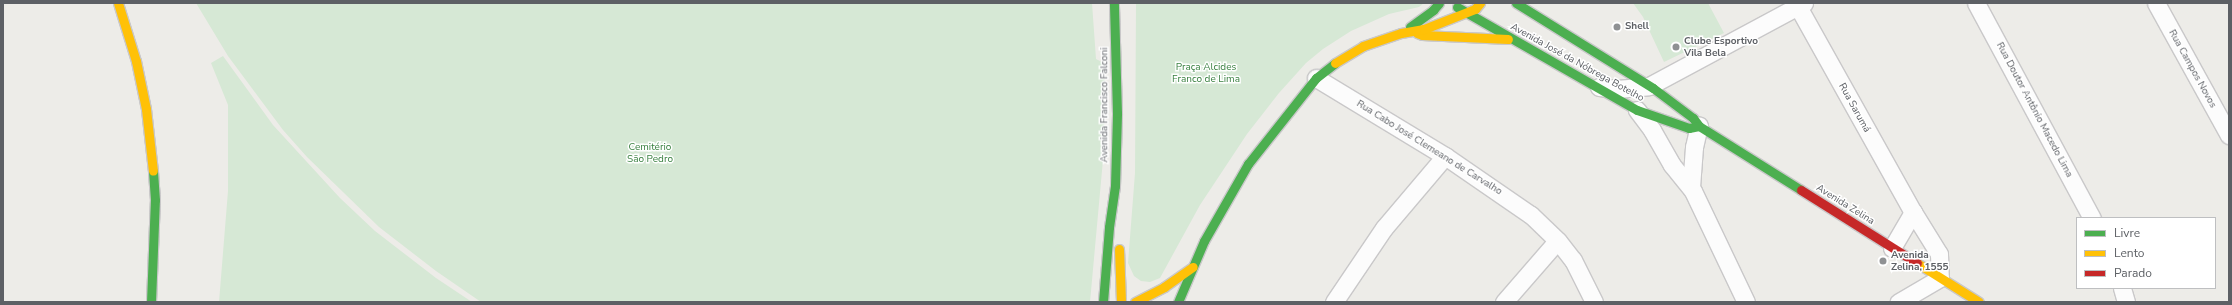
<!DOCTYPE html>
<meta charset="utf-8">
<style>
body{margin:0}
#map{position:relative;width:2232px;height:305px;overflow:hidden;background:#edece8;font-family:"Nunito Sans",sans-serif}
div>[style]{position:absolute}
.green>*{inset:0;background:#d6e8d5}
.roads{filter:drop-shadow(1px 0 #c9c8c9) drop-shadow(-1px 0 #c9c8c9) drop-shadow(0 1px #c9c8c9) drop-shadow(0 -1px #c9c8c9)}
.street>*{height:17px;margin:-8.5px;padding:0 8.5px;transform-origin:8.5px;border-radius:8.5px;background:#fcfcfc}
.fast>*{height:9px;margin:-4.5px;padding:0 4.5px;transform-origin:4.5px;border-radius:4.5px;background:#4caf50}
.slow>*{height:9px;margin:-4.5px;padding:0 4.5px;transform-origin:4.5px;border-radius:4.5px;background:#ffc107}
.jam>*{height:9px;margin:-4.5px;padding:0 4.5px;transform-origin:4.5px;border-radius:4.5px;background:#c62828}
.dots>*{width:11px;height:11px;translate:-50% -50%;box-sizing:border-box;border:2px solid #fff;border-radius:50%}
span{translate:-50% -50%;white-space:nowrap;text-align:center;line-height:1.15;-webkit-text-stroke:3px #fff;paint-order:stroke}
.poi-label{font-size:10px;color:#5d6065;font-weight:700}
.left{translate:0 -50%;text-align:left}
.street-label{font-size:10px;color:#5d6065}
.park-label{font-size:10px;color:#398040}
.frame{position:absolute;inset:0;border:4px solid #5d6065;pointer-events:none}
.legend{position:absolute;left:2076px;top:217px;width:140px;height:72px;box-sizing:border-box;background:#fff;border:1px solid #bebfc1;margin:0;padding:5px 7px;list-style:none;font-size:12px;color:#5d6065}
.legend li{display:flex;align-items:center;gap:8px;height:20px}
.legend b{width:20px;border:1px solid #bebfc1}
</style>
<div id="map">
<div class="green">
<div style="clip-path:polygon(196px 3px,1092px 3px,1096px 59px,1102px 62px,1105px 69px,1104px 149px,1090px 302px,481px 302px,436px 271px,379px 227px,307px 157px,283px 130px,228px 56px)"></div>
<div style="clip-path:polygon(1136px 3px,1424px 3px,1419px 7px,1389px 14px,1351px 31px,1323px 49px,1306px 63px,1279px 93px,1247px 134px,1200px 205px,1160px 278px,1150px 282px,1141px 281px,1134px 276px,1128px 263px,1135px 173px)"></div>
<div style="clip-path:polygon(1633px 3px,1708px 3px,1724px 33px,1664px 62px,1643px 17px)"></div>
<div style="clip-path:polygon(223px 56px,273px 125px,340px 198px,375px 231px,436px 278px,472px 302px,219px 302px,228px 191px,228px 105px,211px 63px)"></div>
</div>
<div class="roads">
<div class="street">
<div style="left:1796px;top:3px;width:240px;rotate:60.8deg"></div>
<div style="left:1913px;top:212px;width:49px;rotate:58.2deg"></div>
<div style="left:1939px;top:254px;width:24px;rotate:88deg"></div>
<div style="left:1940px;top:278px;width:48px;rotate:149.7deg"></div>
<div style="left:1976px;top:3px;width:244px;rotate:61.7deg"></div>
<div style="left:2156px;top:3px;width:151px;rotate:61.1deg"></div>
<div style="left:1316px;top:78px;width:151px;rotate:31.2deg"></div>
<div style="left:1445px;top:156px;width:104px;rotate:34.5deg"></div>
<div style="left:1531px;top:215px;width:37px;rotate:44deg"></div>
<div style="left:1558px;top:241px;width:24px;rotate:52deg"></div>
<div style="left:1573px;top:260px;width:47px;rotate:63.4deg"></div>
<div style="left:1599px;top:87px;width:18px;rotate:6deg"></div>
<div style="left:1617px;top:89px;width:32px;rotate:-5deg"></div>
<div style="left:1649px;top:86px;width:176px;rotate:-28.2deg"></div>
<div style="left:1637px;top:110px;width:25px;rotate:53deg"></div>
<div style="left:1652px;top:130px;width:40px;rotate:60.3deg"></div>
<div style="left:1672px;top:165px;width:33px;rotate:51deg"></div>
<div style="left:1693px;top:191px;width:123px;rotate:64.5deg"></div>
<div style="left:1691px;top:187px;width:40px;rotate:-85.7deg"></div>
<div style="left:1694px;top:147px;width:22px;rotate:-77deg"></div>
<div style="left:1892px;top:248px;width:42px;rotate:-59.7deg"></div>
<div style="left:2122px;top:288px;width:15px;rotate:74deg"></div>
<div style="left:1334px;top:302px;width:89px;rotate:-56deg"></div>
<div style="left:1384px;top:228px;width:94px;rotate:-49.7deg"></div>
<div style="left:1504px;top:302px;width:81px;rotate:-49deg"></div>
</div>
<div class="fast">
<div style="left:1516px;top:3px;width:161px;rotate:31.8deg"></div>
<div style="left:1653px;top:88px;width:50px;rotate:36.9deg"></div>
<div style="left:1693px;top:118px;width:10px;rotate:53deg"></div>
<div style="left:1699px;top:126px;width:120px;rotate:32.1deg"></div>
<div style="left:1457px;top:7px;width:207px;rotate:29.8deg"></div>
<div style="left:1637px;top:110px;width:55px;rotate:19.1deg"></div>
<div style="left:1689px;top:128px;width:10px;rotate:-11deg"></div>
<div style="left:1410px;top:27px;width:29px;rotate:-36deg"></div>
<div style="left:1433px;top:10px;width:9px;rotate:-49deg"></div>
<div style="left:151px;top:302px;width:102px;rotate:-87.8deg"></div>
<div style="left:155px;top:200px;width:29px;rotate:-94deg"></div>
<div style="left:1103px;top:302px;width:75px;rotate:-85.4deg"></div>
<div style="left:1109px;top:227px;width:41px;rotate:-81.7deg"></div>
<div style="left:1115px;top:186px;width:73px;rotate:-88.4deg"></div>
<div style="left:1117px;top:113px;width:110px;rotate:-91.6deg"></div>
<div style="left:1178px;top:302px;width:66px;rotate:-66.9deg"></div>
<div style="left:1204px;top:241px;width:89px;rotate:-60.3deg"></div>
<div style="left:1248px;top:164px;width:110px;rotate:-51.7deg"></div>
<div style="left:1316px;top:78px;width:24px;rotate:-38deg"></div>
</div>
<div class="slow">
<div style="left:118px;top:3px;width:61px;rotate:72.8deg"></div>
<div style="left:136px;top:61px;width:49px;rotate:78.2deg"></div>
<div style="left:146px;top:109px;width:62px;rotate:83.6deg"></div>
<div style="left:1417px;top:33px;width:5px;rotate:22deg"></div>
<div style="left:1422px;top:35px;width:86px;rotate:2.7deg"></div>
<div style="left:1335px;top:63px;width:33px;rotate:-31deg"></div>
<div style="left:1363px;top:46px;width:40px;rotate:-18.9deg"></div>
<div style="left:1401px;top:33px;width:23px;rotate:-10deg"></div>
<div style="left:1424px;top:29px;width:55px;rotate:-21.4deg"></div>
<div style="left:1475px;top:9px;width:8px;rotate:-50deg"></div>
<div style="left:1119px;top:249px;width:53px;rotate:87.8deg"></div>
<div style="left:1917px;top:263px;width:73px;rotate:32.2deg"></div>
<div style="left:1135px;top:302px;width:33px;rotate:-27deg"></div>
<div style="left:1164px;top:287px;width:35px;rotate:-35deg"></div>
</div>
<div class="jam">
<div style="left:1801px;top:190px;width:137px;rotate:32.2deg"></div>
</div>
</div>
<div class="dots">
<div style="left:1617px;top:27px;background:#8f9193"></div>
<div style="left:1676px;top:47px;background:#8f9193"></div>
<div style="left:1883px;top:261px;background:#8f9193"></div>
</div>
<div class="poi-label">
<span class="left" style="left:1625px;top:27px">Shell</span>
<span class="left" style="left:1684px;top:47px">Clube Esportivo<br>Vila Bela</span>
<span class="left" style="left:1891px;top:261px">Avenida<br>Zelina, 1555</span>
</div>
<div class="street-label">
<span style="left:1577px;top:63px;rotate:29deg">Avenida José da Nóbrega Botelho</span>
<span style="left:2192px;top:69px;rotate:61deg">Rua Campos Novos</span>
<span style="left:1105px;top:105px;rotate:-90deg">Avenida Francisco Falconi</span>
<span style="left:1854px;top:108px;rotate:61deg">Rua Sarumá</span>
<span style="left:2034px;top:110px;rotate:62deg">Rua Doutor Antônio Macedo Lima</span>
<span style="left:1429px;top:148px;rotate:32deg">Rua Cabo José Clemeano de Carvalho</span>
<span style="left:1845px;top:205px;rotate:32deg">Avenida Zelina</span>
</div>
<div class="park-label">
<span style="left:1206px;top:73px">Praça Alcides<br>Franco de Lima</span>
<span style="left:650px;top:153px">Cemitério<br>São Pedro</span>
</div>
<div class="frame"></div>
<ul class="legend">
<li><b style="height:5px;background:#4caf50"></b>Livre</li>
<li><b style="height:5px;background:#ffc107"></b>Lento</li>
<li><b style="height:5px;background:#c62828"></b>Parado</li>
</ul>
</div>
